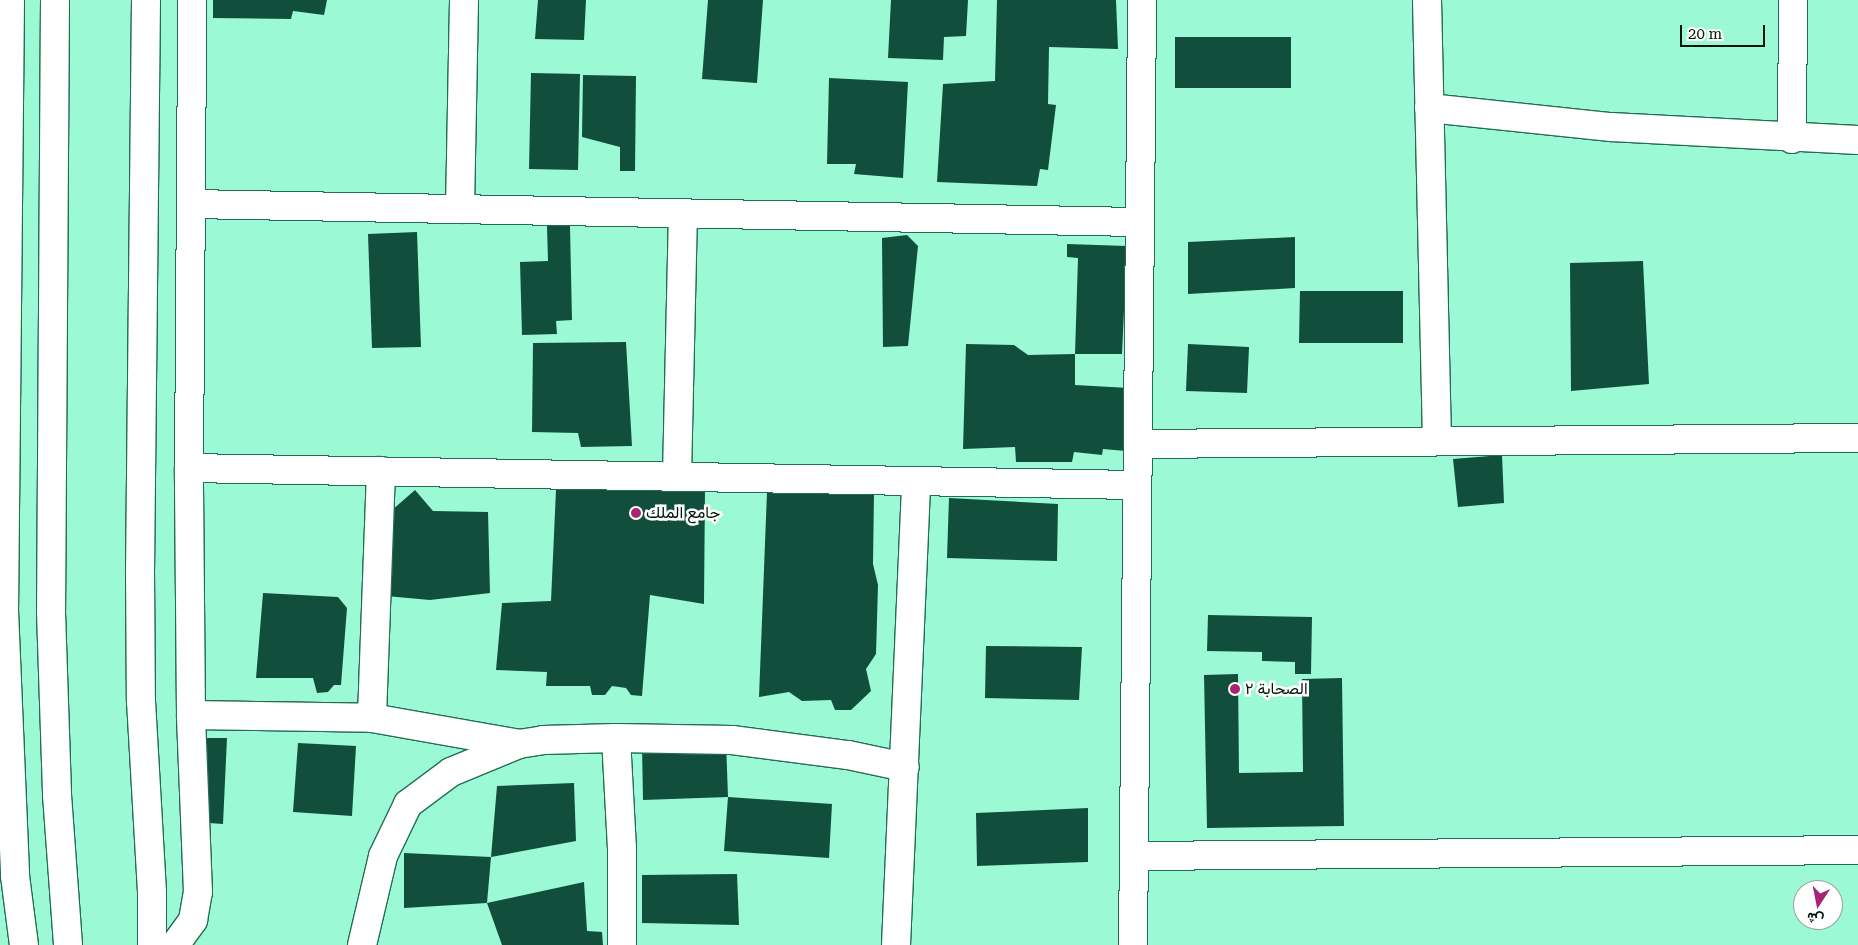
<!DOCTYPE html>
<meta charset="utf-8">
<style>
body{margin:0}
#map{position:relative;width:1858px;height:945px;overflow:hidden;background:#9bf9d6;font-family:"Roboto Serif",Vazirmatn,serif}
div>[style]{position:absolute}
.building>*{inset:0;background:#124e3c}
.roads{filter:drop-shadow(1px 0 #236d56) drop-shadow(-1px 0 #236d56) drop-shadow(0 1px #236d56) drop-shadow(0 -1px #236d56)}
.minor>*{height:28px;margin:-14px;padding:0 14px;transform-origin:14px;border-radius:14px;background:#fff}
.major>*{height:28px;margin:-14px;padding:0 14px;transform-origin:14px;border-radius:14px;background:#fff}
.dots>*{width:14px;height:14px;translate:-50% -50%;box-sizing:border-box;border:2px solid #fff;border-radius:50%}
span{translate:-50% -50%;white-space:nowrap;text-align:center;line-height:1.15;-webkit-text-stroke:5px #fff;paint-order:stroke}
.poi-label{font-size:16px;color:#00150c}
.left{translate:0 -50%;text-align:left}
.north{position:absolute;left:1793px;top:880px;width:50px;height:50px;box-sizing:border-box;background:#fff;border:1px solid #99a19e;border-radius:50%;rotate:191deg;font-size:14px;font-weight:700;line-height:20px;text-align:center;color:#00150c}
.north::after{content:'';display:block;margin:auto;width:18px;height:22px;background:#a72674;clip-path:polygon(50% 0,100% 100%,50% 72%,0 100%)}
.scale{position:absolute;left:1680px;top:25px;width:85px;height:22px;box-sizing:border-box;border:2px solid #00150c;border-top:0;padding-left:6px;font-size:15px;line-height:18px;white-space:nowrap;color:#00150c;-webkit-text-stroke:4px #fff;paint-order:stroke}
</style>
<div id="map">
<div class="building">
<div style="clip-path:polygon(213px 0,327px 0,324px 15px,293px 11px,291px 19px,213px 18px)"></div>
<div style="clip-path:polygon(538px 0,586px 0,584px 40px,535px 39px)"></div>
<div style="clip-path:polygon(708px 0,763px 0,757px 83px,702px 79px)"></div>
<div style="clip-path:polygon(891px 0,968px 0,966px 36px,944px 37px,943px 60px,888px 58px)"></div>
<div style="clip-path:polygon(997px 0,1116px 0,1118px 49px,1049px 47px,1048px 104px,1056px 105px,1048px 170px,1040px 169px,1037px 186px,937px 182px,943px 84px,995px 81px)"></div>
<div style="clip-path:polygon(1175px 37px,1291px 37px,1291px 88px,1175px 88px)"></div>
<div style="clip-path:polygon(531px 73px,580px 74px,578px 170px,529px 169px)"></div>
<div style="clip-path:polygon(583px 75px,636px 76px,635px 171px,620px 171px,620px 147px,582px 137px)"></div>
<div style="clip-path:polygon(829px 78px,908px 82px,903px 178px,854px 174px,856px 164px,827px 164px)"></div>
<div style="clip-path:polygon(547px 226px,570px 226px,572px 320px,556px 321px,557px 334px,522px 335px,520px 262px,548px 261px)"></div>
<div style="clip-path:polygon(417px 232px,421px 347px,372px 348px,368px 234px)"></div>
<div style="clip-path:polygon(907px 235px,918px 246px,908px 346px,883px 347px,882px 238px)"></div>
<div style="clip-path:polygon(1295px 237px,1295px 288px,1188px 294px,1188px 242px)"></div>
<div style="clip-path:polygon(1067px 244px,1127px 246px,1122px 354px,1075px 354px,1078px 258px,1067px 257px)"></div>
<div style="clip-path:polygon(1643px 261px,1649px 384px,1571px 391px,1570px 263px)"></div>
<div style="clip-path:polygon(1300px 291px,1403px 291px,1403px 343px,1299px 343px)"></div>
<div style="clip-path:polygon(626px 342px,632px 446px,581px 447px,578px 433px,532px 432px,533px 343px)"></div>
<div style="clip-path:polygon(966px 344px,1014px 345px,1028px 355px,1075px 354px,1075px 385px,1129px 388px,1126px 451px,1103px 449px,1102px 455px,1074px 452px,1072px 462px,1016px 462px,1015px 447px,963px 449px)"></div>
<div style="clip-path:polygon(1188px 344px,1249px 347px,1247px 393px,1186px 391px)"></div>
<div style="clip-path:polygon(1502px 455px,1504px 503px,1458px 507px,1453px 459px)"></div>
<div style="clip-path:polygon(647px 488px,705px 489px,704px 604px,650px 595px,642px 696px,631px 695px,626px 688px,612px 686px,605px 695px,592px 695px,590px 686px,546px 686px,547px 672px,496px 670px,502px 603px,551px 601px,556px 490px)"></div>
<div style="clip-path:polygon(415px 490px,433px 511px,488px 512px,490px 593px,430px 600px,386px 596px,391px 511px)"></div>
<div style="clip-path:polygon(767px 492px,874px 493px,873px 564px,878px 585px,876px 654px,866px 669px,871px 691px,851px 710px,835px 710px,831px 700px,802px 701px,789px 692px,759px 697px)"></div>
<div style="clip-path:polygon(949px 498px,1058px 504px,1057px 561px,947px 558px)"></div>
<div style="clip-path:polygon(263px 593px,338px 597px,347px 608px,341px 685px,334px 685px,328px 692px,317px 693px,313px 678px,256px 678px)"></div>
<div style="clip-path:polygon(1208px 615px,1312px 617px,1311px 674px,1295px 674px,1295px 662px,1262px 661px,1262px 652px,1207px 651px)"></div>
<div style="clip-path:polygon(986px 646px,1082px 647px,1079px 700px,985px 698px)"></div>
<div style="clip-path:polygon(1238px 674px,1239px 773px,1303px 772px,1302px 679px,1342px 678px,1344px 826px,1207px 828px,1204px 675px)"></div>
<div style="clip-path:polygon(196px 738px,227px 738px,223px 824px,196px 822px)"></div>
<div style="clip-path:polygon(726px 742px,728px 797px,643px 800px,642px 745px)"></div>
<div style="clip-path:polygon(298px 743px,356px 746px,352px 816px,293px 812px)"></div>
<div style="clip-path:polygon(574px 783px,576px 841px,491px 857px,497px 786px)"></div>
<div style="clip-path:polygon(728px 797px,832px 804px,829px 858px,724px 851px)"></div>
<div style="clip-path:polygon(1088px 808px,1088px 862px,977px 866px,976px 813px)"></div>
<div style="clip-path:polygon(404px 853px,491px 857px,487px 903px,404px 908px)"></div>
<div style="clip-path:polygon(737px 874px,739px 925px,642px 923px,642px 875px)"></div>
<div style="clip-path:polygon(584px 882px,587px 931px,602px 932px,603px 945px,502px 945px,487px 903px)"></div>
</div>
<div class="roads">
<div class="minor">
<div style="left:10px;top:0;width:610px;rotate:90.56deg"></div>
<div style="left:4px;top:610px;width:266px;rotate:87.6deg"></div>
<div style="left:15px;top:876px;width:70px;rotate:82.6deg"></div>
<div style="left:1427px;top:0;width:441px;rotate:88.7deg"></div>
<div style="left:1429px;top:108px;width:183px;rotate:6deg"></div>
<div style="left:1611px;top:127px;width:247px;rotate:3deg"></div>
<div style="left:1792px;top:139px;width:139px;rotate:-89.6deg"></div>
<div style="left:191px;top:204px;width:949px;rotate:1.09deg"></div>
<div style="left:460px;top:209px;width:209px;rotate:-88.9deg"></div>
<div style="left:1138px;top:444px;width:720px;rotate:-0.48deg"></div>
<div style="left:189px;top:468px;width:948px;rotate:1.03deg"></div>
<div style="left:381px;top:471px;width:247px;rotate:92.1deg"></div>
<div style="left:372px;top:718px;width:149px;rotate:10deg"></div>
<div style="left:677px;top:476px;width:263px;rotate:-88.7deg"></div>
<div style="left:191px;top:715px;width:181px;rotate:0.9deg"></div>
<div style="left:616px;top:738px;width:110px;rotate:86.9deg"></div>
<div style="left:622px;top:848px;width:97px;rotate:90deg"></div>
<div style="left:1134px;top:856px;width:724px;rotate:-0.47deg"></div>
<div style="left:175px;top:945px;width:31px;rotate:-54deg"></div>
<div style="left:193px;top:920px;width:28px;rotate:-80deg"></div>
<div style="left:198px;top:892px;width:177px;rotate:-92.3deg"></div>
<div style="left:191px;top:715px;width:247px;rotate:-90.5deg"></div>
<div style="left:189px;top:468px;width:468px;rotate:-89.6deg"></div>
<div style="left:362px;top:945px;width:91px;rotate:-76.7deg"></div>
<div style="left:383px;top:856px;width:58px;rotate:-64.3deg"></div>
<div style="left:408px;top:804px;width:54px;rotate:-36.7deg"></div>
<div style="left:451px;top:772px;width:74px;rotate:-22.4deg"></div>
<div style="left:519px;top:744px;width:24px;rotate:-9deg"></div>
<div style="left:543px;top:740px;width:73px;rotate:-1.6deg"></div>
<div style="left:616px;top:738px;width:116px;rotate:1deg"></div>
<div style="left:732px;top:740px;width:117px;rotate:7.4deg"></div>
<div style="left:848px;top:755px;width:58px;rotate:11.9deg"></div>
<div style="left:896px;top:945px;width:464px;rotate:-87.5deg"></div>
<div style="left:1133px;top:945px;width:945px;rotate:-89.45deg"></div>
</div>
<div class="major">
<div style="left:55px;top:0;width:612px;rotate:90.37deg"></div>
<div style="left:51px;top:612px;width:183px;rotate:88.1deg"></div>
<div style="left:57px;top:795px;width:150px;rotate:85.8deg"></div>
<div style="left:146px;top:0;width:571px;rotate:90.6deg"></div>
<div style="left:140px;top:571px;width:130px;rotate:89.6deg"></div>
<div style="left:141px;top:701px;width:192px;rotate:86.7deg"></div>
<div style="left:152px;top:893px;width:52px;rotate:90deg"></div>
</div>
</div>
<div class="dots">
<div style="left:636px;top:513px;background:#a72674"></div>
<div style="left:1235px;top:689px;background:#a72674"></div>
</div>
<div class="poi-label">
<span class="left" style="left:646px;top:513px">جامع الملك</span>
<span class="left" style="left:1245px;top:689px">الصحابة ٢</span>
</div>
<div class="north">ش</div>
<div class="scale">20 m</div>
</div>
